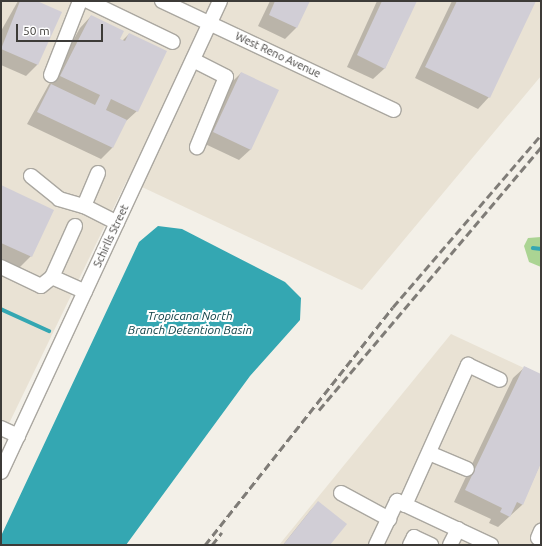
<!DOCTYPE html>
<style>
body{margin:0}
#map{position:relative;width:542px;height:546px;overflow:hidden;background:#f3f0e8;font-family:Ubuntu,sans-serif}
div>[style]{position:absolute}
.built>*{inset:0;background:#e9e2d4}
.green>*{inset:0;background:#abd493}
.water>*{inset:0;background:#34a7b2}
.shadow>*{inset:0;background:#0003}
.stream>*{height:3.5px;margin:-1.75px;padding:0 1.75px;transform-origin:1.75px;border-radius:1.75px;background:#34a7b2}
.building>*{inset:0;background:#d1ced6}
.roads{filter:drop-shadow(1px 0 #aaa7a0) drop-shadow(-1px 0 #aaa7a0) drop-shadow(0 1px #aaa7a0) drop-shadow(0 -1px #aaa7a0)}
.minor>*{height:14px;margin:-7px;padding:0 7px;transform-origin:7px;border-radius:7px;background:#fff}
.rail>*{height:3px;margin-top:-1.5px;transform-origin:0;background:repeating-linear-gradient(90deg,#7f7c77 0 8px,transparent 0 12px)}
span{translate:-50% -50%;white-space:nowrap;text-align:center;line-height:1.15;-webkit-text-stroke:4px #fff;paint-order:stroke}
.street-label{font-size:11px;color:#3d3b38}
.water-label{font-size:12px;color:#0e4146;font-style:italic}
.frame{position:absolute;inset:0;border:2px solid #3d3b38;pointer-events:none}
.scale{position:absolute;left:16px;top:24px;width:87px;height:18px;box-sizing:border-box;border:2px solid #3d3b38;border-top:0;padding-left:5px;font-size:12px;line-height:14px;white-space:nowrap;color:#3d3b38;-webkit-text-stroke:3px #fff;paint-order:stroke}
</style>
<div id="map">
<div class="built">
<div style="clip-path:polygon(1px 1px,541px 1px,541px 76px,362px 290px,127px 180px,1px 440px)"></div>
<div style="clip-path:polygon(451px 334px,541px 376px,541px 545px,279px 545px)"></div>
</div>
<div class="green">
<div style="clip-path:polygon(541px 237px,541px 267px,529px 262px,524px 246px,528px 238px)"></div>
</div>
<div class="water">
<div style="clip-path:polygon(158px 226px,182px 229px,285px 282px,301px 298px,300px 320px,250px 376px,126px 545px,1px 545px,1px 536px,139px 242px)"></div>
</div>
<div class="shadow">
<div style="clip-path:polygon(18px 1px,35px 1px,60px 13px,37px 65px,26px 76px,1px 65px,1px 31px)"></div>
<div style="clip-path:polygon(270px 1px,309px 1px,296px 28px,285px 39px,258px 26px)"></div>
<div style="clip-path:polygon(377px 1px,416px 1px,385px 68px,373px 79px,347px 67px)"></div>
<div style="clip-path:polygon(452px 1px,535px 1px,489px 97px,478px 109px,415px 78px)"></div>
<div style="clip-path:polygon(91px 16px,122px 41px,129px 34px,137px 111px,125px 122px,112px 148px,101px 159px,27px 124px,80px 28px)"></div>
<div style="clip-path:polygon(241px 73px,251px 149px,239px 160px,203px 143px,230px 84px)"></div>
<div style="clip-path:polygon(1px 186px,31px 256px,19px 268px,1px 259px)"></div>
<div style="clip-path:polygon(525px 367px,541px 375px,541px 462px,522px 505px,498px 527px,489px 523px,491px 519px,454px 502px,513px 378px)"></div>
<div style="clip-path:polygon(318px 503px,328px 545px,283px 545px,310px 511px)"></div>
</div>
<div class="stream">
<div style="left:533px;top:248px;width:8px;rotate:7deg"></div>
<div style="left:1px;top:309px;width:53px;rotate:24.6deg"></div>
</div>
<div class="building">
<div style="clip-path:polygon(20px 1px,37px 1px,62px 12px,38px 65px,1px 49px)"></div>
<div style="clip-path:polygon(275px 1px,310px 1px,297px 28px,269px 15px)"></div>
<div style="clip-path:polygon(382px 1px,417px 1px,385px 69px,357px 55px)"></div>
<div style="clip-path:polygon(457px 1px,536px 1px,490px 98px,425px 67px)"></div>
<div style="clip-path:polygon(91px 15px,124px 31px,120px 39px,125px 41px,129px 33px,167px 51px,138px 112px,111px 99px,106px 110px,127px 120px,113px 148px,37px 112px,51px 84px,95px 105px,100px 95px,60px 76px)"></div>
<div style="clip-path:polygon(241px 72px,279px 90px,251px 150px,213px 132px)"></div>
<div style="clip-path:polygon(1px 185px,54px 210px,32px 257px,1px 243px)"></div>
<div style="clip-path:polygon(524px 366px,541px 374px,541px 463px,523px 505px,517px 502px,510px 517px,500px 512px,502px 508px,465px 490px)"></div>
<div style="clip-path:polygon(318px 501px,347px 524px,330px 545px,283px 545px)"></div>
</div>
<div class="roads">
<div class="minor">
<div style="left:88px;top:1px;width:94px;rotate:25.8deg"></div>
<div style="left:162px;top:1px;width:256px;rotate:25.2deg"></div>
<div style="left:193px;top:60px;width:37px;rotate:27deg"></div>
<div style="left:226px;top:77px;width:76px;rotate:112.5deg"></div>
<div style="left:51px;top:75px;width:79px;rotate:-68.6deg"></div>
<div style="left:98px;top:173px;width:36px;rotate:113deg"></div>
<div style="left:84px;top:206px;width:37px;rotate:27deg"></div>
<div style="left:31px;top:176px;width:36px;rotate:39deg"></div>
<div style="left:59px;top:199px;width:26px;rotate:16deg"></div>
<div style="left:75px;top:226px;width:56px;rotate:114.3deg"></div>
<div style="left:52px;top:277px;width:36px;rotate:24deg"></div>
<div style="left:1px;top:267px;width:44px;rotate:25.4deg"></div>
<div style="left:41px;top:286px;width:14px;rotate:-39deg"></div>
<div style="left:1px;top:428px;width:19px;rotate:25deg"></div>
<div style="left:429px;top:453px;width:41px;rotate:22.8deg"></div>
<div style="left:1px;top:472px;width:519px;rotate:-65.06deg"></div>
<div style="left:341px;top:493px;width:55px;rotate:28.4deg"></div>
<div style="left:405px;top:505px;width:154px;rotate:-65.8deg"></div>
<div style="left:468px;top:365px;width:35px;rotate:25deg"></div>
<div style="left:538px;top:538px;width:8px;rotate:-67deg"></div>
<div style="left:376px;top:545px;width:49px;rotate:-64.5deg"></div>
<div style="left:397px;top:501px;width:104px;rotate:25.1deg"></div>
<div style="left:410px;top:545px;width:9px;rotate:-63deg"></div>
<div style="left:414px;top:537px;width:19px;rotate:25deg"></div>
<div style="left:450px;top:545px;width:18px;rotate:-63deg"></div>
</div>
</div>
<div class="rail">
<div style="left:319px;top:410px;width:344px;rotate:-49.8deg"></div>
<div style="left:205px;top:545px;width:303px;rotate:-51.7deg"></div>
<div style="left:393px;top:307px;width:227px;rotate:-49.3deg"></div>
<div style="left:212px;top:545px;width:16px;rotate:-52deg"></div>
</div>
<div class="street-label">
<span style="left:278px;top:55px;rotate:25deg">West Reno Avenue</span>
<span style="left:111px;top:236px;rotate:-65deg">Schirlls Street</span>
</div>
<div class="water-label">
<span style="left:190px;top:323px">Tropicana North<br>Branch Detention Basin</span>
</div>
<div class="frame"></div>
<div class="scale">50 m</div>
</div>
